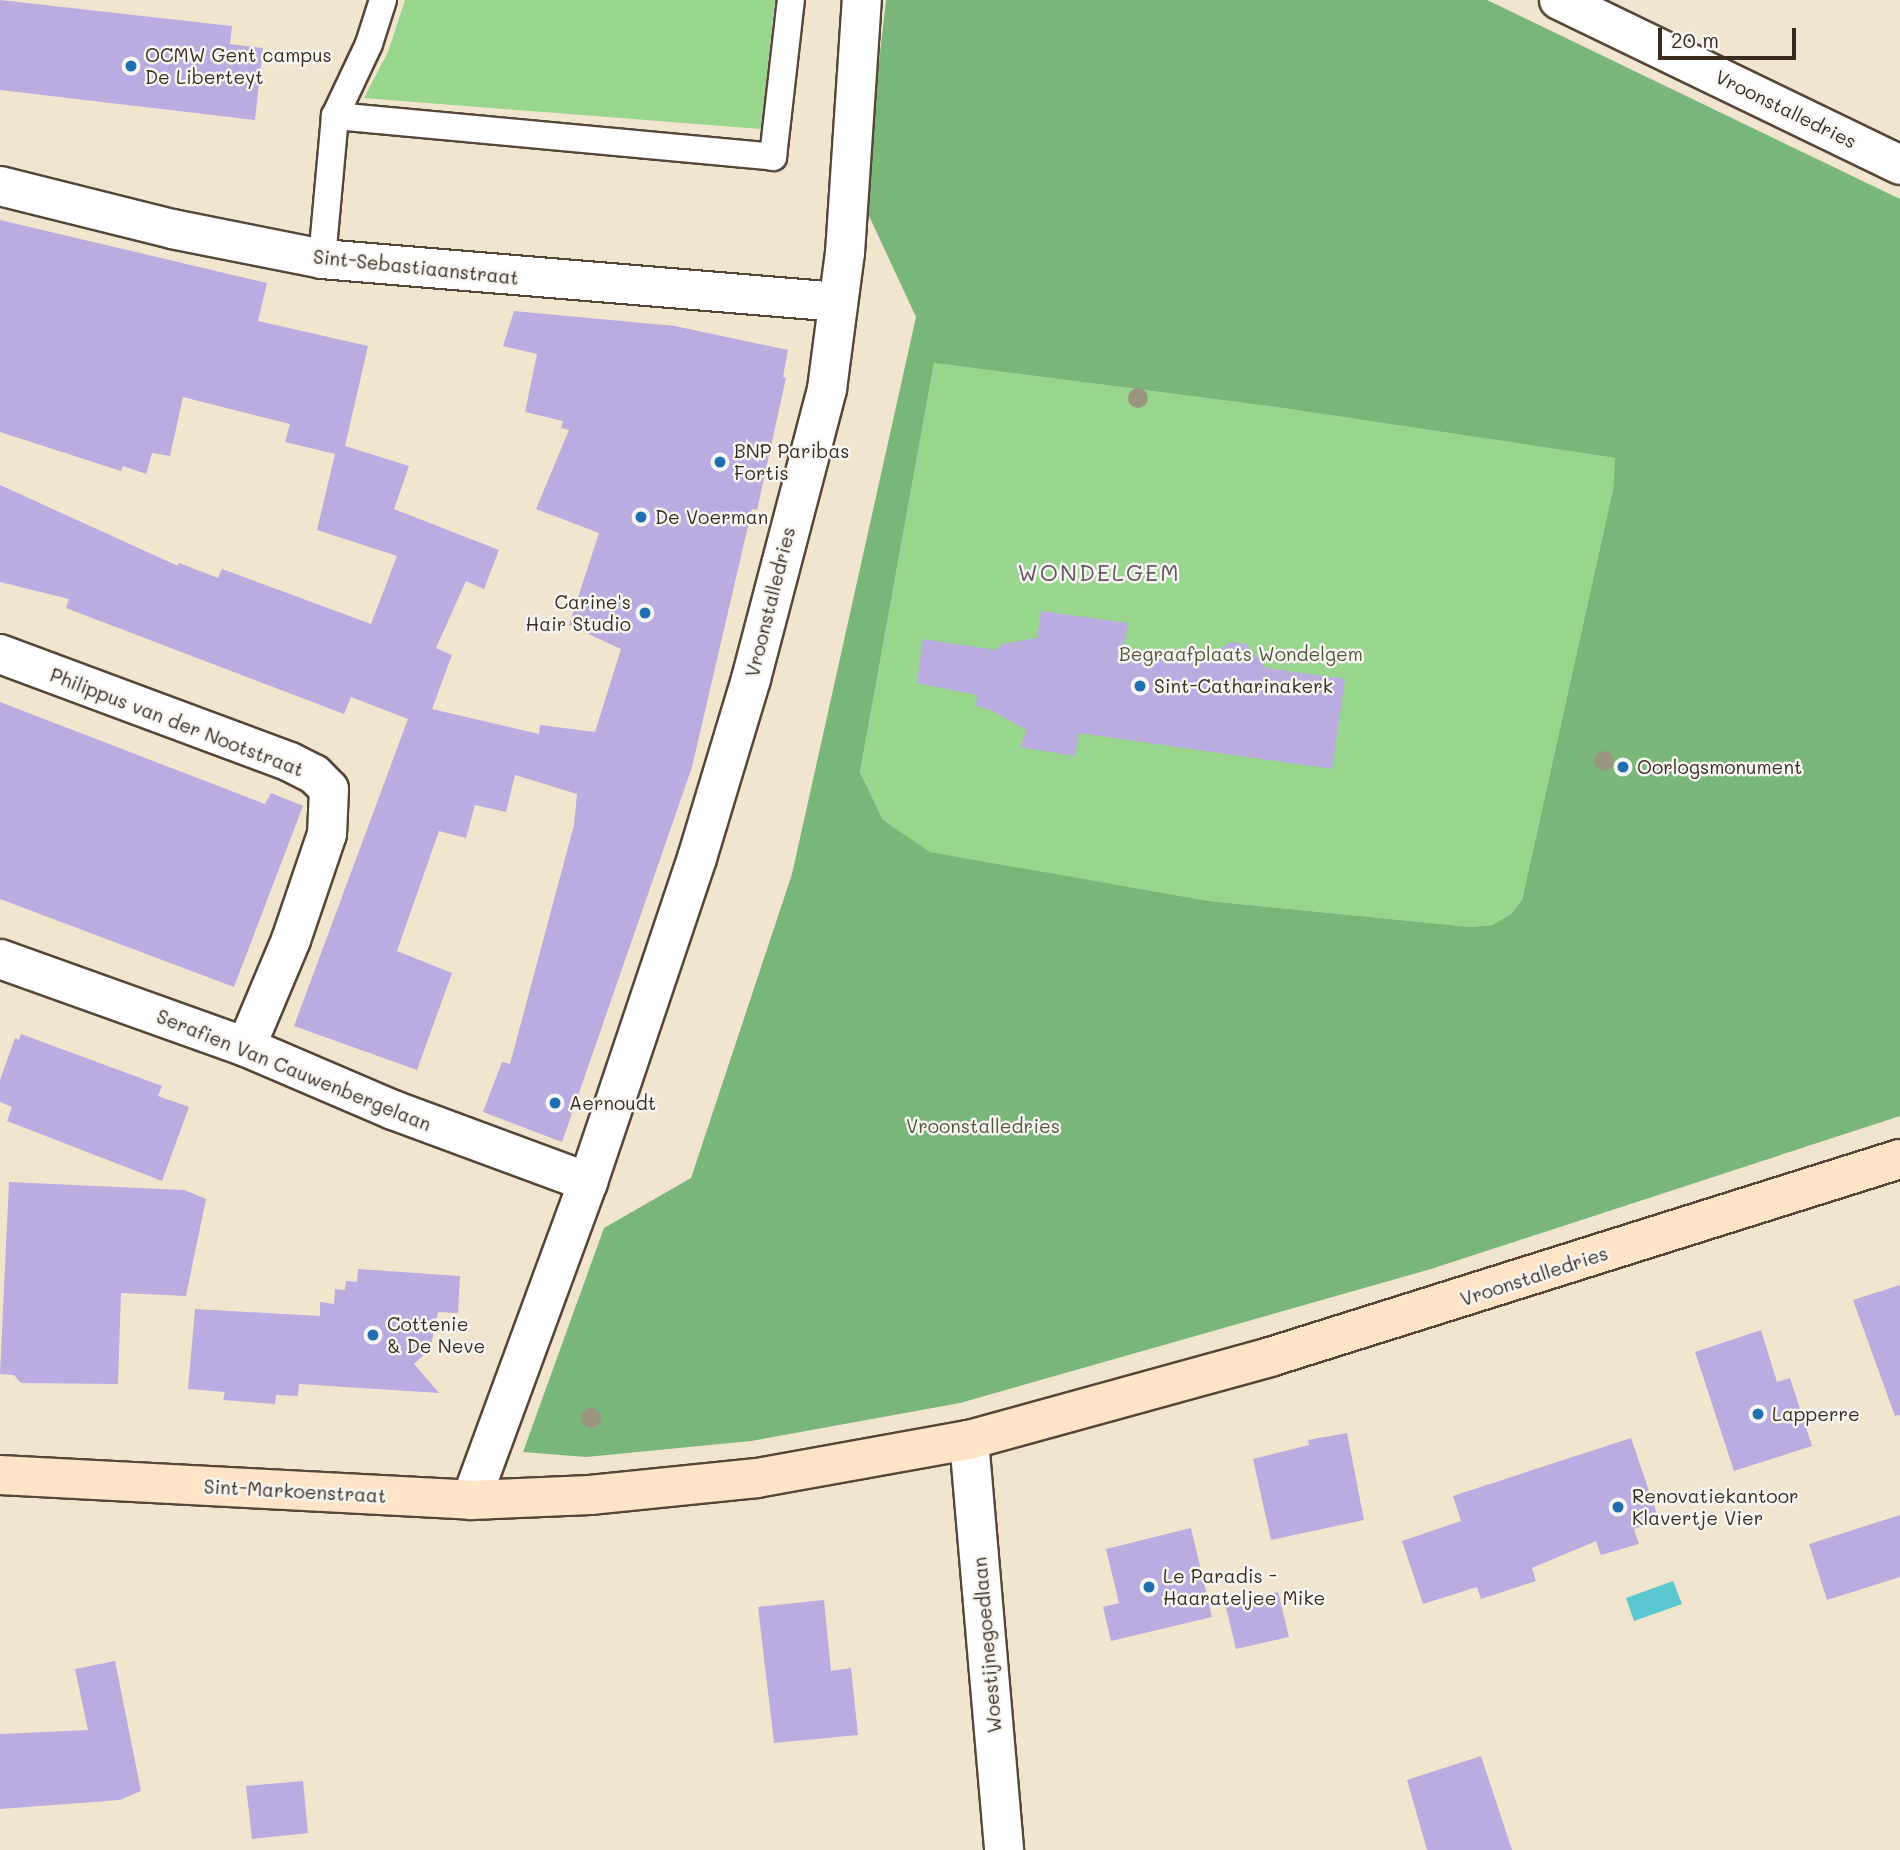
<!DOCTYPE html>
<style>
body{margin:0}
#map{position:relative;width:1900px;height:1850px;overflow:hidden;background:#f2e5ce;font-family:Mali,sans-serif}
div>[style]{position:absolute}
.green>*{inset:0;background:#97d68c}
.forest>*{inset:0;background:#79b778}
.water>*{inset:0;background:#5bc7d3}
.building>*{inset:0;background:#baabe0}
.roads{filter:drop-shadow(2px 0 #564638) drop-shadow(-2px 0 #564638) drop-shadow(0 2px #564638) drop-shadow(0 -2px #564638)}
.lane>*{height:26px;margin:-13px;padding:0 13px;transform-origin:13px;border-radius:13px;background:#fff}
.street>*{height:38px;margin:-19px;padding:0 19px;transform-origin:19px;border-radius:19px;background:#fff}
.secondary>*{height:38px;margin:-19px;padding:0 19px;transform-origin:19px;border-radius:19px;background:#ffe4c6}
.trees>*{width:20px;height:20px;margin:-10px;border-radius:50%;background:#9a967d}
.dots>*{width:19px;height:19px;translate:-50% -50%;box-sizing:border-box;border:4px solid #f6f6f2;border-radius:50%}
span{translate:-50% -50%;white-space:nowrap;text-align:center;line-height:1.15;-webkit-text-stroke:5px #f6f6f2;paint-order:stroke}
.poi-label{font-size:19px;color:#3b2a1e}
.left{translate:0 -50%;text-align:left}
.right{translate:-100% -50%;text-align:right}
.street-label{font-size:19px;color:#3b2a1e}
.park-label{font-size:19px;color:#52553a}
.quarter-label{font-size:23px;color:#675762;letter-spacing:2px}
.scale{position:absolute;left:1658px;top:28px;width:138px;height:32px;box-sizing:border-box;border:4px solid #3b2a1e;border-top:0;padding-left:9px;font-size:21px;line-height:24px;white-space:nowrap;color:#3b2a1e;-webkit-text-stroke:5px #f6f6f2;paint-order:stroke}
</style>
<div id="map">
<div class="green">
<div style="clip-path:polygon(405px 0,775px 0,761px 129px,364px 98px,388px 52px)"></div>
<div style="clip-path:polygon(934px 363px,1276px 407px,1615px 458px,1613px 489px,1522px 900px,1511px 914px,1492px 925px,1471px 927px,1209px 901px,929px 852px,883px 820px,860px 772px)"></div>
</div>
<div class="forest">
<div style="clip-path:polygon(evenodd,886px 0,1487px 0,1900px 199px,1900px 1116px,1431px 1269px,960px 1403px,751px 1441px,586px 1457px,523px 1452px,604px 1228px,691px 1178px,792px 874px,916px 317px,863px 203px,886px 0,934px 363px,1276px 407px,1615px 458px,1613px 489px,1522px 900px,1511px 914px,1492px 925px,1471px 927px,1209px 901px,930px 852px,883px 820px,860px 772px,934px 363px)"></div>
</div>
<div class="water">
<div style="clip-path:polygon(1673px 1581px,1682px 1604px,1634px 1621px,1626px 1598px)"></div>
</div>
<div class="building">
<div style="clip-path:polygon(0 0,232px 26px,230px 44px,263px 48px,255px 120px,0 90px)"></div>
<div style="clip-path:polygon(0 220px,267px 283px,258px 321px,368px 346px,345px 446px,409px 466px,394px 509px,499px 550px,484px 589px,466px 581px,436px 648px,452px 655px,432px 709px,539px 734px,540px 725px,595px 732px,621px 649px,569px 625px,599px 533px,536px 509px,569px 430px,561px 428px,563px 421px,525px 412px,537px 354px,503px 346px,514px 311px,675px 326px,788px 350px,783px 377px,786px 378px,757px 510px,752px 509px,692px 767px,562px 1142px,483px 1112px,502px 1062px,510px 1064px,574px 825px,577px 794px,515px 775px,506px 812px,475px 805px,466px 838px,439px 831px,397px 951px,452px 973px,417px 1070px,294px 1026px,408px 719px,351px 697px,344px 714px,66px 608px,69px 599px,0 582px,0 485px,178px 566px,179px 563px,218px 578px,222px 569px,371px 624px,397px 556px,317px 530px,335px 454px,285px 442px,290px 424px,183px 397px,170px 456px,152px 453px,146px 474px,123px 466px,121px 471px,0 432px)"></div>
<div style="clip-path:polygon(1041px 611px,1128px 623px,1123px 649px,1206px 660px,1230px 642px,1246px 644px,1266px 668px,1345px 679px,1332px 769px,1079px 733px,1075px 756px,1020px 747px,1027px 730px,989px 709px,976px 706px,977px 695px,917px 683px,923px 639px,996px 650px,1003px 644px,1037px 638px)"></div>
<div style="clip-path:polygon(0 702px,265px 804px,271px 793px,303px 806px,234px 987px,0 899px)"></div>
<div style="clip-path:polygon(21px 1034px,162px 1086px,158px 1096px,189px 1107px,162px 1181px,7px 1121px,12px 1107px,0 1102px,0 1080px,15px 1038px,19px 1040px)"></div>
<div style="clip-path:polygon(9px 1182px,184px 1190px,206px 1199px,186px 1296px,121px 1293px,118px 1384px,21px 1383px,14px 1375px,0 1374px)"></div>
<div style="clip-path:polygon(358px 1269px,460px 1276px,458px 1313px,438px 1312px,430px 1349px,414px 1364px,439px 1393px,299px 1384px,298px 1396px,276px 1395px,275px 1404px,223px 1400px,225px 1392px,188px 1389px,195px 1309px,320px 1316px,320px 1302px,334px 1304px,335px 1289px,345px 1290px,346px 1281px,357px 1282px)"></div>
<div style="clip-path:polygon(1900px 1285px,1900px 1415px,1895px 1416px,1853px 1300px)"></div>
<div style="clip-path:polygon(1761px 1330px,1777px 1382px,1790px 1378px,1812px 1446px,1734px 1471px,1695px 1352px)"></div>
<div style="clip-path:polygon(1347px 1433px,1364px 1520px,1271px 1540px,1253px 1459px,1309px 1445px,1308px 1440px)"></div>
<div style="clip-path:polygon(1631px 1438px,1659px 1520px,1634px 1529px,1639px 1544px,1601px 1555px,1596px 1541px,1532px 1568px,1536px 1581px,1481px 1599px,1477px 1587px,1423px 1604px,1402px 1541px,1461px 1521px,1453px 1496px)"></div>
<div style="clip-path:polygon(1900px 1515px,1900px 1577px,1827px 1600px,1809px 1544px)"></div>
<div style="clip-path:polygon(1191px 1528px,1212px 1617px,1111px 1641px,1103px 1607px,1119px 1603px,1106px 1549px)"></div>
<div style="clip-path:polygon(1278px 1592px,1289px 1637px,1236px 1649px,1225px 1603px)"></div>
<div style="clip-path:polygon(824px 1600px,831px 1671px,851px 1668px,858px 1735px,774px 1743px,758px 1607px)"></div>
<div style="clip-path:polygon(115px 1661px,141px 1791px,120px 1800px,0 1809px,0 1734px,88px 1730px,75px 1669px)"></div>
<div style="clip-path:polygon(1481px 1756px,1512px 1850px,1427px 1850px,1407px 1780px)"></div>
<div style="clip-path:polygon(303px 1781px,308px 1833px,252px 1839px,246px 1786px)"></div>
</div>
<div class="roads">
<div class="lane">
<div style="left:383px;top:0;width:46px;rotate:107.7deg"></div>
<div style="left:369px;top:44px;width:80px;rotate:115.3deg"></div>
<div style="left:335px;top:116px;width:440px;rotate:5.3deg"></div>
<div style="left:773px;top:157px;width:158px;rotate:-83.5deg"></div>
<div style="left:322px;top:259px;width:144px;rotate:-84.8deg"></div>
</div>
<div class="street">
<div style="left:1559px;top:0;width:379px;rotate:25.8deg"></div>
<div style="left:0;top:186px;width:177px;rotate:14deg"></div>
<div style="left:172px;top:229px;width:153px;rotate:11.3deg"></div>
<div style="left:322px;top:259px;width:518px;rotate:4.76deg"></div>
<div style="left:0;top:654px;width:309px;rotate:20.4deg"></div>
<div style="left:290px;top:762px;width:27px;rotate:27deg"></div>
<div style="left:314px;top:774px;width:21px;rotate:45deg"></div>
<div style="left:329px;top:789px;width:45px;rotate:92.5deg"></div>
<div style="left:327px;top:834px;width:112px;rotate:108.8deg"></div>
<div style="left:291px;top:940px;width:116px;rotate:112.8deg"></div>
<div style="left:0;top:959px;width:261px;rotate:19.7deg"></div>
<div style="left:246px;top:1047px;width:160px;rotate:23.2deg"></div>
<div style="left:393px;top:1110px;width:208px;rotate:20.3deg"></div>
<div style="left:969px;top:1440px;width:411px;rotate:85.1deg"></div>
<div style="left:471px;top:1500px;width:339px;rotate:-69.8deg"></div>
<div style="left:588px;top:1182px;width:342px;rotate:-71.4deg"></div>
<div style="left:697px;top:858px;width:187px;rotate:-73.2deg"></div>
<div style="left:751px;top:679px;width:300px;rotate:-75.3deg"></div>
<div style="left:827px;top:389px;width:137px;rotate:-82.5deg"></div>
<div style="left:845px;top:253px;width:254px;rotate:-86.2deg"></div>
</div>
<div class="secondary">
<div style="left:0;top:1475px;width:472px;rotate:3deg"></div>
<div style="left:471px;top:1500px;width:119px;rotate:-2.4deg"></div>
<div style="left:590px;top:1495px;width:168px;rotate:-5.8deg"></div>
<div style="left:757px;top:1478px;width:215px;rotate:-10.2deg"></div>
<div style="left:969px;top:1440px;width:312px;rotate:-15.4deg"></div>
<div style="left:1270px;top:1357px;width:660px;rotate:-17.45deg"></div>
</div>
</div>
<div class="trees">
<div style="left:1138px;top:398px"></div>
<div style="left:1604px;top:761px"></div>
<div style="left:591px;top:1418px"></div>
</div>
<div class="dots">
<div style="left:131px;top:66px;background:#1f6fb2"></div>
<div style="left:720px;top:462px;background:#1f6fb2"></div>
<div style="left:641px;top:517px;background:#1f6fb2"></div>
<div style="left:645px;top:613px;background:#1f6fb2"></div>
<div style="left:1140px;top:686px;background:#1f6fb2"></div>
<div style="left:1623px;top:767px;background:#1f6fb2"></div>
<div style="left:555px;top:1103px;background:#1f6fb2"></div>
<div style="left:373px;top:1335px;background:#1f6fb2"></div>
<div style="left:1758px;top:1414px;background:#1f6fb2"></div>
<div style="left:1618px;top:1507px;background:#1f6fb2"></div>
<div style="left:1149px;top:1587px;background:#1f6fb2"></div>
</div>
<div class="poi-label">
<span class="left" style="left:145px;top:66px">OCMW Gent campus<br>De Liberteyt</span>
<span class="left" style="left:734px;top:462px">BNP Paribas<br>Fortis</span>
<span class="left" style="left:655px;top:517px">De Voerman</span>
<span class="right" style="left:631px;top:613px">Carine's<br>Hair Studio</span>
<span class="left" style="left:1154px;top:686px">Sint-Catharinakerk</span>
<span class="left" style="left:1637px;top:767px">Oorlogsmonument</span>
<span class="left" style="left:569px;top:1103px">Aernoudt</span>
<span class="left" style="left:387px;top:1335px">Cottenie<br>&amp; De Neve</span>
<span class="left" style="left:1772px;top:1414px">Lapperre</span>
<span class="left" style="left:1632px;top:1507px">Renovatiekantoor<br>Klavertje Vier</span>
<span class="left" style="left:1163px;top:1587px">Le Paradis -<br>Haarateljee Mike</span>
</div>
<div class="street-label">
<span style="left:1786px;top:109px;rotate:26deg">Vroonstalledries</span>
<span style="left:416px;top:267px;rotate:6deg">Sint-Sebastiaanstraat</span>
<span style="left:770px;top:602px;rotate:-76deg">Vroonstalledries</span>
<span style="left:177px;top:722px;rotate:21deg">Philippus van der Nootstraat</span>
<span style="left:294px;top:1070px;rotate:22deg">Serafien Van Cauwenbergelaan</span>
<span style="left:1534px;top:1276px;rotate:-18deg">Vroonstalledries</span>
<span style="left:295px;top:1491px;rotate:3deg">Sint-Markoenstraat</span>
<span style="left:987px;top:1645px;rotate:-95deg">Woestijnegoedlaan</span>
</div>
<div class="park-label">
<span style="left:1241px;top:654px">Begraafplaats Wondelgem</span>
<span style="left:983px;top:1126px">Vroonstalledries</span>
</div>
<div class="quarter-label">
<span style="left:1099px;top:572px">WONDELGEM</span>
</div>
<div class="scale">20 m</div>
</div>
